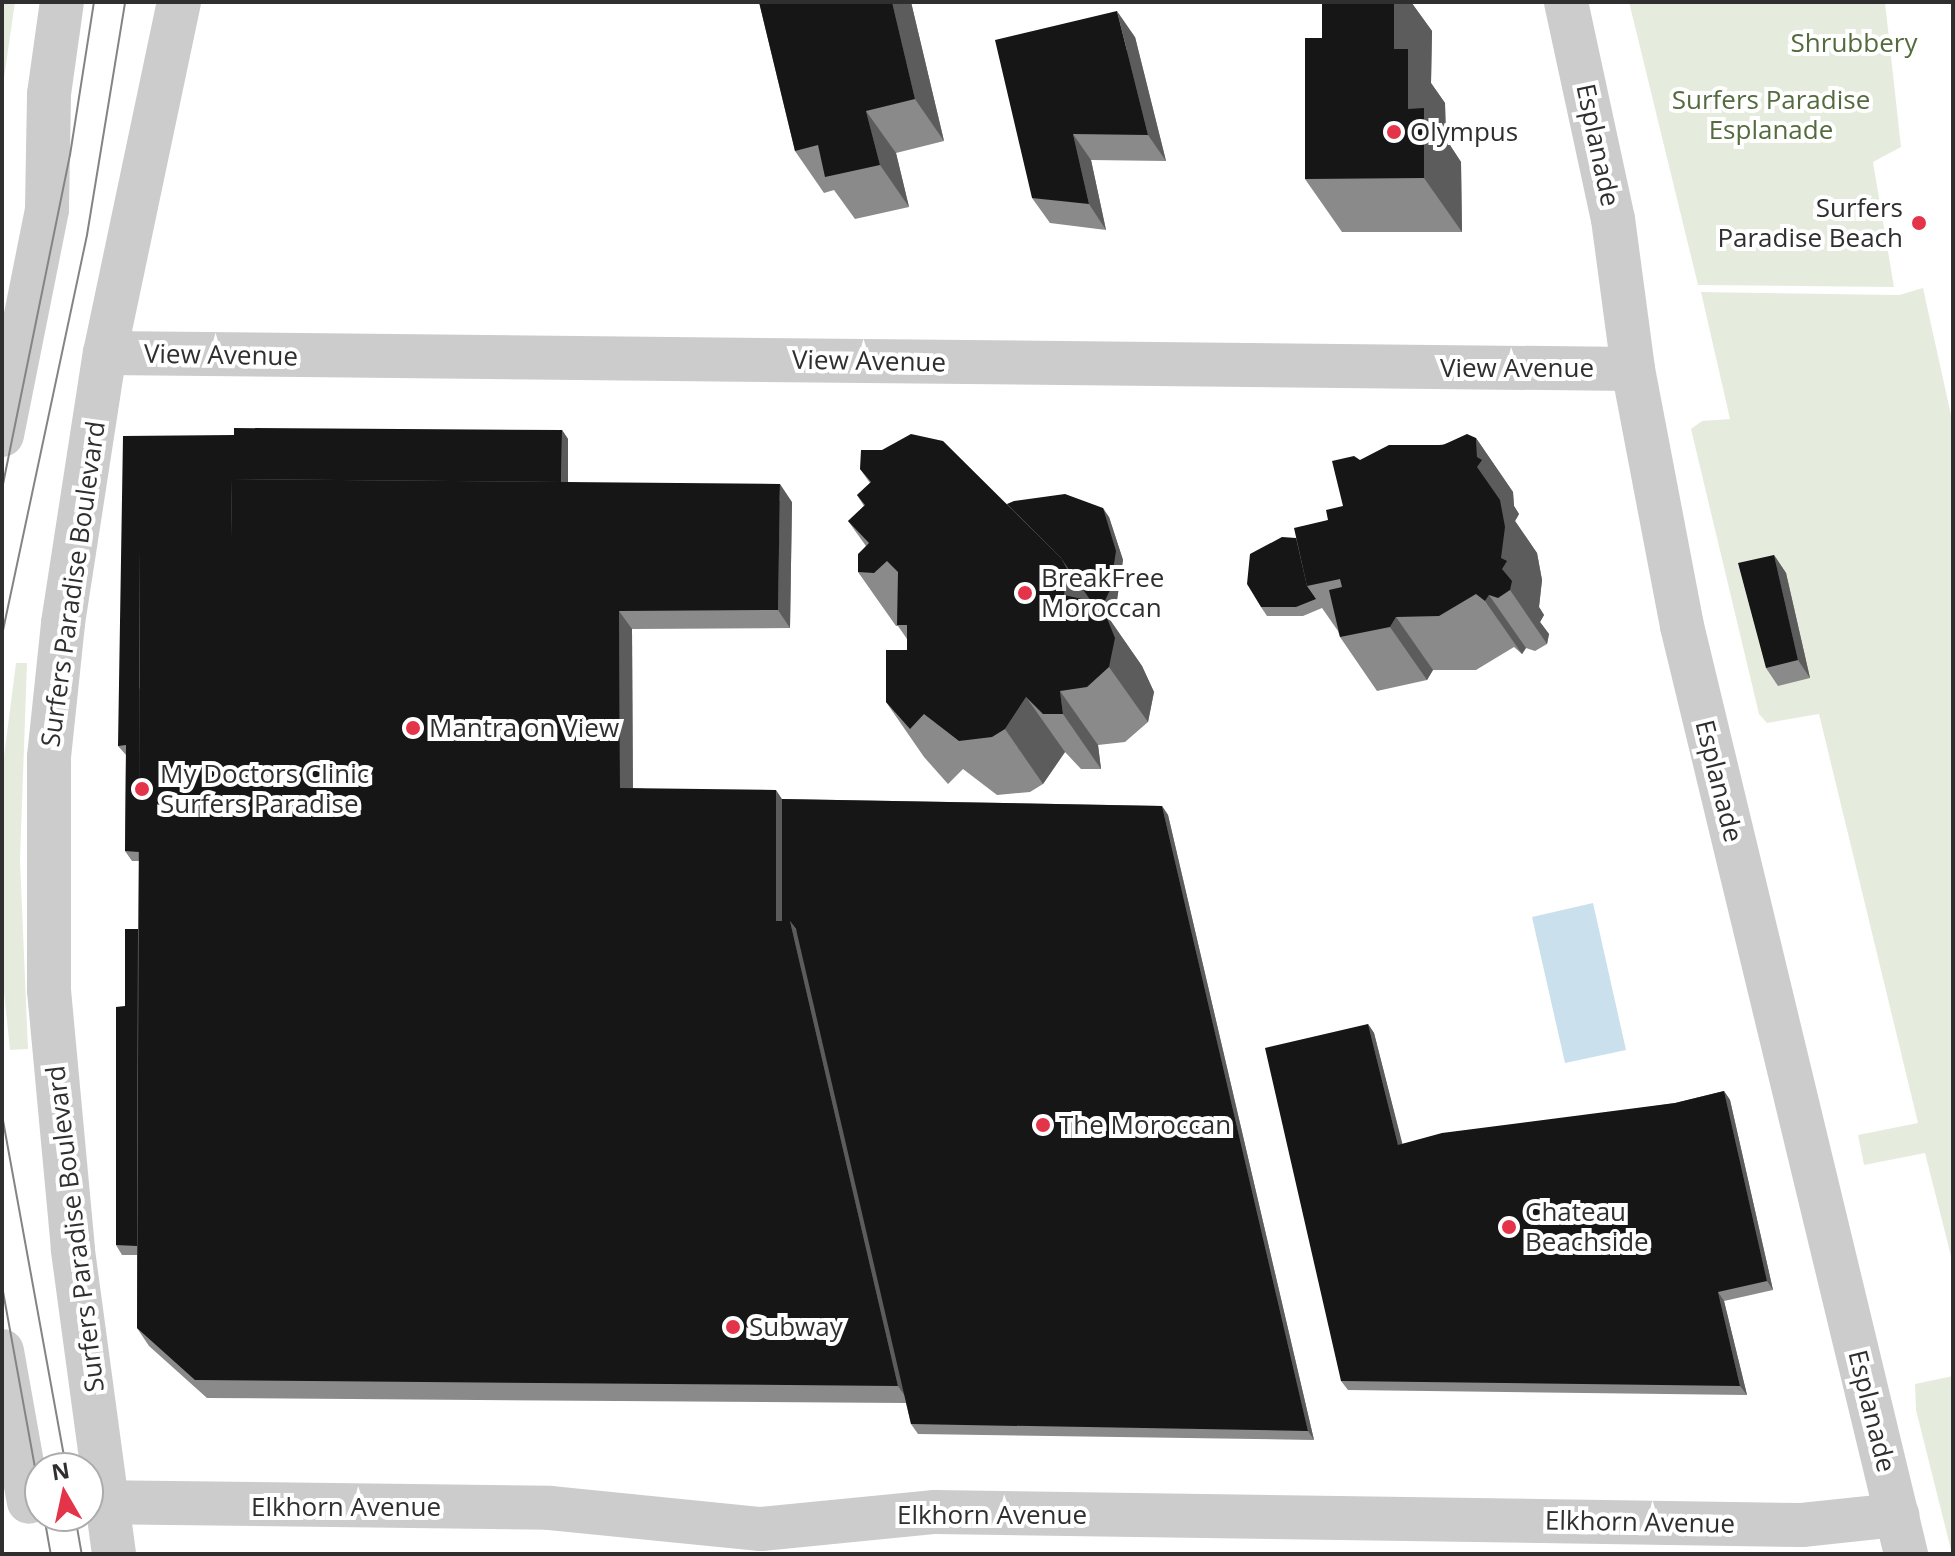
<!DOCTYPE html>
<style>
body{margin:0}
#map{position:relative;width:1955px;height:1556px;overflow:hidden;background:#fff;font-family:"Open Sans",sans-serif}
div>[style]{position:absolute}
.green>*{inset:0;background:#e6ecdd}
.water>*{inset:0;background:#cae0ec}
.minor>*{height:44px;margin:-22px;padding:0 22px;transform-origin:22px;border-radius:22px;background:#ccc}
.tertiary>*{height:44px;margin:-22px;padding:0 22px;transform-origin:22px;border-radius:22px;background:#ccc}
.tram>*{height:2px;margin:-1px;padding:0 1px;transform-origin:1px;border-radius:1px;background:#848484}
.wall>*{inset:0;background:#8a8a8a}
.shaded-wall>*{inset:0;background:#5c5c5c}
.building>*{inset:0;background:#161616}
.dots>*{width:22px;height:22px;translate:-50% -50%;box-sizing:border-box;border:4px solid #fff;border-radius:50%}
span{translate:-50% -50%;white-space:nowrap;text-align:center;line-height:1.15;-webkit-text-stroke:8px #fff;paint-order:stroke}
.park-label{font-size:26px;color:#546b3d}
.poi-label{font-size:26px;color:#2f2f2f}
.left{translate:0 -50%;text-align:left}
.right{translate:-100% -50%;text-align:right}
.street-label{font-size:26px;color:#2f2f2f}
.frame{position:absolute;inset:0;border:4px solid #2f2f2f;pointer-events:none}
.north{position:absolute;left:24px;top:1452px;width:80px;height:80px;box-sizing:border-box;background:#fff;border:2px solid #acacac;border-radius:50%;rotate:351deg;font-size:22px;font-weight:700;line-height:32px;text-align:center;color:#2f2f2f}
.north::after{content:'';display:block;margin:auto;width:28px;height:36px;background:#e43449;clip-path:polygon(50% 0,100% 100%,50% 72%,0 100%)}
</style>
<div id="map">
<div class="green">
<div style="clip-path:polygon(2px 2px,15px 2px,2px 92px)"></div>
<div style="clip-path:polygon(1629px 2px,1885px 2px,1901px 147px,1873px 162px,1894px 287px,1698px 285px)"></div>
<div style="clip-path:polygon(1923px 288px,1953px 424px,1953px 1264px,1925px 1153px,1864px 1165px,1858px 1135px,1918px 1123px,1819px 714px,1767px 723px,1759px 714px,1691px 429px,1702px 421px,1730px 419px,1701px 292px,1899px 295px)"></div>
<div style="clip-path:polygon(16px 663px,27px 663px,20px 860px,28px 1049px,10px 1050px,2px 973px,2px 772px)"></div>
<div style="clip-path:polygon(1953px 1376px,1953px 1554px,1952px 1554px,1916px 1410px,1915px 1384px)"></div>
</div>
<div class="water">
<div style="clip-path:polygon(1593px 903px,1626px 1050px,1565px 1063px,1532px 917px)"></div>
</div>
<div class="minor">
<div style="left:1566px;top:2px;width:222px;rotate:77.8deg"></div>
<div style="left:1613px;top:219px;width:151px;rotate:82.4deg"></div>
<div style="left:1633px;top:369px;width:262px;rotate:79.2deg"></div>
<div style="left:1682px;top:626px;width:955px;rotate:76.43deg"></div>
<div style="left:105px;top:353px;width:1528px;rotate:0.6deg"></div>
<div style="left:2px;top:435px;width:230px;rotate:-78.7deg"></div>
<div style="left:47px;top:209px;width:115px;rotate:-89deg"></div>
<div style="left:49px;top:94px;width:93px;rotate:-82deg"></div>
<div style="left:2px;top:1351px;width:153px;rotate:79.9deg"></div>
<div style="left:88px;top:1502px;width:462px;rotate:0.7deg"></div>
<div style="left:550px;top:1508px;width:212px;rotate:5.7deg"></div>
<div style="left:761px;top:1529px;width:175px;rotate:-5.6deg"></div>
<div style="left:935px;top:1512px;width:867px;rotate:0.86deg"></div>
<div style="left:1802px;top:1525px;width:96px;rotate:-6deg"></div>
</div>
<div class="tertiary">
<div style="left:114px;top:1554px;width:308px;rotate:-97.7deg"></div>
<div style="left:73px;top:1249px;width:260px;rotate:-95.3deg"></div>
<div style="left:49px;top:990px;width:233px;rotate:-90deg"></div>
<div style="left:49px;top:757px;width:135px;rotate:-84deg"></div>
<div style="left:63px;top:623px;width:273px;rotate:-81.2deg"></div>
<div style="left:105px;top:353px;width:359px;rotate:-78.1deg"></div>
</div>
<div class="tram">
<div style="left:2px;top:489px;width:341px;rotate:-78.5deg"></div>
<div style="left:70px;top:155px;width:155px;rotate:-81.1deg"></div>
<div style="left:2px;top:635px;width:409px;rotate:-78deg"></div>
<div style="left:87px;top:235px;width:236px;rotate:-80.7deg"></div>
<div style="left:2px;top:1115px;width:359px;rotate:79.7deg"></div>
<div style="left:2px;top:1286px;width:212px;rotate:79.7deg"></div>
<div style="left:44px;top:1516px;width:39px;rotate:80deg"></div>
<div style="left:75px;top:1516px;width:39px;rotate:80deg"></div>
</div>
<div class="wall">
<div style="clip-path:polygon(759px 2px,911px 2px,944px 141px,896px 153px,909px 207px,855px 219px,834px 190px,824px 193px,795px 151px)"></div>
<div style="clip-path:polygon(1322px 2px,1411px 2px,1432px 31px,1431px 83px,1445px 103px,1446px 139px,1461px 162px,1462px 232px,1342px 232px,1305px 179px,1322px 38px)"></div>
<div style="clip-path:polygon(1135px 37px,1166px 161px,1091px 160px,1106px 230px,1050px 223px,1032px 198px)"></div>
<div style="clip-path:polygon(562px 430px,568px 439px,568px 482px,792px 502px,790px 628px,632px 629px,633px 788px,782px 799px,1162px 806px,1168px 815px,1314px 1440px,918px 1434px,911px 1424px,906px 1403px,207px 1398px,149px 1346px,137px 1328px,137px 1255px,122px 1255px,116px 1245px,125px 1006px,138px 929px,139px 861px,132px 861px,125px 851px,126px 755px,118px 746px,234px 435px)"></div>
<div style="clip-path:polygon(1476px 438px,1513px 492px,1514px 506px,1519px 514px,1515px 521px,1537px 553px,1542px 580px,1539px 607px,1544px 615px,1540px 622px,1549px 634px,1547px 644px,1535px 651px,1526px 648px,1522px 654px,1514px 647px,1476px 670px,1433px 670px,1427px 680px,1377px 691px,1340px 637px,1338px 631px,1322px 608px,1303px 616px,1267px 616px,1261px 607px,1296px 538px,1328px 520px,1343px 506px,1360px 460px)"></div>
<div style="clip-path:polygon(860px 469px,1007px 504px,1109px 517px,1123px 560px,1117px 600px,1108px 617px,1142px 666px,1154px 692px,1148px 722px,1125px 742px,1098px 745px,1101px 769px,1081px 769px,1065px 752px,1043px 784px,1030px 792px,997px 795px,963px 769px,948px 784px,924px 757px,886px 702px,907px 650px,907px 639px,898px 626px,896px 626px,858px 572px,866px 546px,848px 521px,864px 506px,857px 495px,870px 483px)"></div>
<div style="clip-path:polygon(1774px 555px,1786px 573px,1810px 678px,1778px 686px,1766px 668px)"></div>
<div style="clip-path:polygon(1368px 1024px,1374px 1033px,1402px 1144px,1675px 1103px,1724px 1091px,1730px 1100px,1773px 1290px,1724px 1301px,1747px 1395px,1348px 1390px,1341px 1381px)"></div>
</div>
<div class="shaded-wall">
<div style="clip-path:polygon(892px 2px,911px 2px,944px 141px,915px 99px)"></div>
<div style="clip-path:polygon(1394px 2px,1411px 2px,1432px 31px,1431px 83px,1445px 103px,1446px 139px,1461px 162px,1462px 232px,1424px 178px,1394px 49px)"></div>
<div style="clip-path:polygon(1117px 11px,1135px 37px,1166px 161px,1148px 135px)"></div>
<div style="clip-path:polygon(866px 111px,896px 153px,909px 207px,880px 165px)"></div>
<div style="clip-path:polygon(1073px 134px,1091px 160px,1106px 230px,1089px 204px)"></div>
<div style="clip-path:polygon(562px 430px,568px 439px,568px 500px,561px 490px)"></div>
<div style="clip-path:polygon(1476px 438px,1513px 492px,1514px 506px,1519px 514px,1515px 521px,1537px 553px,1542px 580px,1539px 607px,1544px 615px,1540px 622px,1549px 634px,1547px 644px,1510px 590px,1502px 569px,1501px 558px,1477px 467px)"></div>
<div style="clip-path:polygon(780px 484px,792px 502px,790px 628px,778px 610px)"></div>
<div style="clip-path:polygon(1103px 508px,1109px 517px,1123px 560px,1117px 600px,1108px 617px,1142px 666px,1154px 692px,1148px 722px,1109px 667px,1064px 595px,1061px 558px)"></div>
<div style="clip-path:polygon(1774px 555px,1786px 573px,1810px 678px,1798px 660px)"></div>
<div style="clip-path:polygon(1489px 595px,1526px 648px,1522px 654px,1485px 601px)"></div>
<div style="clip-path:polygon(619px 611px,632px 629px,633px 806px,620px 788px)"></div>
<div style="clip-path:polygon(1396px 617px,1433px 670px,1427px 680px,1390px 627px)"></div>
<div style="clip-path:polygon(1060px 691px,1098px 745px,1101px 769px,1063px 714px)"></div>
<div style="clip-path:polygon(1026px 697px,1065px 752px,1043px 784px,1005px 729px)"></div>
<div style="clip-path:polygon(776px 790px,788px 808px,789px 930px,776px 921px)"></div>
<div style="clip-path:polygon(1162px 806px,1168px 815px,1314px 1440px,1308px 1431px)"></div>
<div style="clip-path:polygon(790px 921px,802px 939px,910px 1403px,898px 1386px)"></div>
<div style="clip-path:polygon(1368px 1024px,1374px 1033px,1405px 1154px,1398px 1145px)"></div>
<div style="clip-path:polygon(1724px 1091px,1730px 1100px,1773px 1290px,1767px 1281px)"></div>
<div style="clip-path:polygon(1718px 1292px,1724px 1301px,1747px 1395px,1740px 1386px)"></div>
</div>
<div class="building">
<div style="clip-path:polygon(759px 2px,892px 2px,915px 99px,866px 111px,880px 165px,825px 177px,818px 145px,795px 151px)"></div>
<div style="clip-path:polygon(1322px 2px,1394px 2px,1394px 49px,1408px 49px,1408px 109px,1424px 108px,1424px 178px,1305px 179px,1305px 38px,1322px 38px)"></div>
<div style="clip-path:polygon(1117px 11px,1148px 135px,1073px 134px,1089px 204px,1032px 198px,995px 40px)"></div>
<div style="clip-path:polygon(234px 428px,562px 430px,561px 482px,232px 479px,231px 538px,171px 538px,171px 546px,140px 546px,139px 852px,125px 851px,126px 745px,118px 746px,123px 436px,234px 435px)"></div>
<div style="clip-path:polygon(911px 434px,943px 441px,1061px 558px,1067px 569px,1064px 595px,1091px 601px,1104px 611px,1115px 638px,1109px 667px,1087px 687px,1060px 691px,1063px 714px,1043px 714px,1026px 697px,1005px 729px,992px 737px,959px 741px,924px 714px,910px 729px,886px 702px,886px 650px,907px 650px,907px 625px,897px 625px,898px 572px,887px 561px,874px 573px,858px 572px,858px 554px,869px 543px,848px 521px,865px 505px,857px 495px,871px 482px,860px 469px,861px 450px,882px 450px)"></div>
<div style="clip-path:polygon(1467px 434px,1476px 438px,1477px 457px,1482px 460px,1477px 467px,1500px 500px,1505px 527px,1501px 558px,1507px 561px,1502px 569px,1512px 581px,1510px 590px,1498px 598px,1489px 595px,1485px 601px,1476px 594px,1439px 616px,1396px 617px,1390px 627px,1340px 637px,1329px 590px,1342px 587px,1340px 579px,1307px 586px,1294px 528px,1328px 520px,1326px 510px,1343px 506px,1332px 461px,1354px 456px,1360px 460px,1389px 445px,1443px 445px)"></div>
<div style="clip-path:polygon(232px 479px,780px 484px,778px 610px,619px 611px,620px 788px,776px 790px,776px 921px,790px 921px,898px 1386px,195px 1380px,137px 1328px,140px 546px,171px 546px,171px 538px,231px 538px)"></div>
<div style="clip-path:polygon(1065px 494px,1103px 508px,1116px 551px,1110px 590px,1101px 609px,1091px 601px,1061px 558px,1007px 504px,1014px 501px)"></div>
<div style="clip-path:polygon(1282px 537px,1296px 538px,1307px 586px,1316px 599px,1296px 607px,1261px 607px,1247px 584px,1250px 554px)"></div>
<div style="clip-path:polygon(1774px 555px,1798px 660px,1766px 668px,1738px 563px)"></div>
<div style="clip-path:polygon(782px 799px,1162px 806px,1308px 1431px,911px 1424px,796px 929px,790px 921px,782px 921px)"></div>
<div style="clip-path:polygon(125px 929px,138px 929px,137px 1246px,116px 1245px,116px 1007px,125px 1006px)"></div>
<div style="clip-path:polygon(1368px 1024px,1398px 1145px,1442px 1133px,1675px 1103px,1724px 1091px,1767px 1281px,1718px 1292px,1740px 1386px,1341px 1381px,1265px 1048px)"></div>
</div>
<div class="dots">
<div style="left:1394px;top:132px;background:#e43449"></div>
<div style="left:1919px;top:223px;background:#e43449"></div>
<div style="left:1025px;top:593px;background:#e43449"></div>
<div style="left:413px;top:728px;background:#e43449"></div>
<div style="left:142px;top:789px;background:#e43449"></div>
<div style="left:1043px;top:1125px;background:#e43449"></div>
<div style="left:1509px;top:1227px;background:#e43449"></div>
<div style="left:733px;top:1327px;background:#e43449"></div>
</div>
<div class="park-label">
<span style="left:1854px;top:43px">Shrubbery</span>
<span style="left:1771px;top:115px">Surfers Paradise<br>Esplanade</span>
</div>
<div class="poi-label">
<span class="left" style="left:1410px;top:132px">Olympus</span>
<span class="right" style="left:1903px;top:223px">Surfers<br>Paradise Beach</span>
<span class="left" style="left:1041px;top:593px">BreakFree<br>Moroccan</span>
<span class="left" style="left:429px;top:728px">Mantra on View</span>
<span class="left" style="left:160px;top:789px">My Doctors Clinic<br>Surfers Paradise</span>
<span class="left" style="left:1059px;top:1125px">The Moroccan</span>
<span class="left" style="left:1525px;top:1227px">Chateau<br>Beachside</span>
<span class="left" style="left:749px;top:1327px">Subway</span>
</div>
<div class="street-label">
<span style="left:1598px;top:145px;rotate:78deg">Esplanade</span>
<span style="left:221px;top:355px;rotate:1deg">View Avenue</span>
<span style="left:869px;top:361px;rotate:1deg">View Avenue</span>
<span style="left:1517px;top:368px">View Avenue</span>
<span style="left:73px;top:584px;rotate:-82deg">Surfers Paradise Boulevard</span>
<span style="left:1719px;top:781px;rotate:76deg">Esplanade</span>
<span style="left:75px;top:1229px;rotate:-97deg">Surfers Paradise Boulevard</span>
<span style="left:1872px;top:1411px;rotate:76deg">Esplanade</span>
<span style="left:346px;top:1507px">Elkhorn Avenue</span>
<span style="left:992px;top:1515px">Elkhorn Avenue</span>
<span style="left:1640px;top:1522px;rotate:1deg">Elkhorn Avenue</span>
</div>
<div class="frame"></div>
<div class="north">N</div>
</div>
